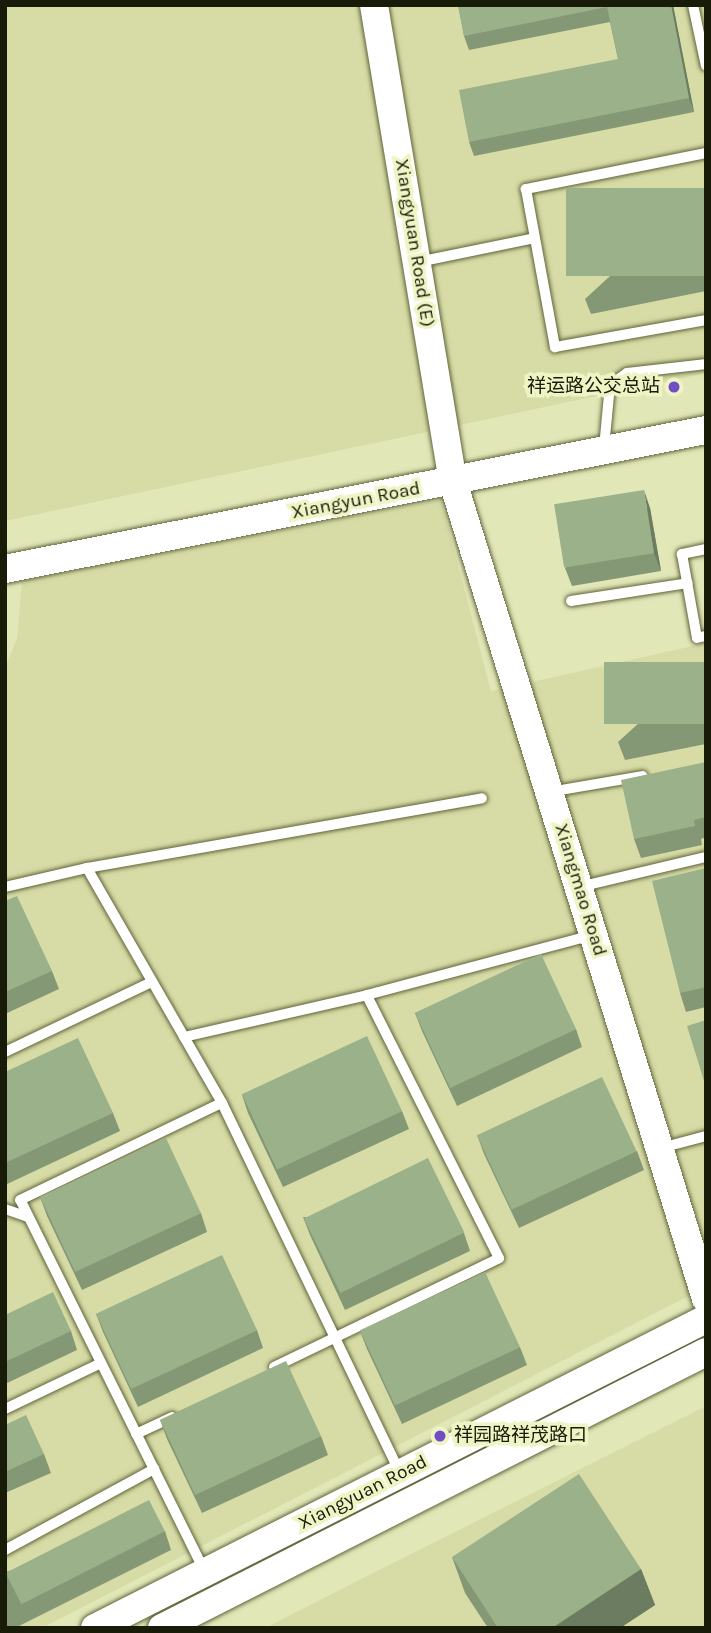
<!DOCTYPE html>
<meta charset="utf-8">
<style>
body{margin:0}
#map{position:relative;width:711px;height:1633px;overflow:hidden;background:#e2e7b8;font-family:Karla,"Noto Sans SC",sans-serif}
div>[style]{position:absolute}
[style*='--x']{left:calc(var(--x)*1px);top:calc(var(--y)*1px);width:calc(var(--w)*1px);rotate:calc(var(--a)*1deg)}
.built>*{inset:0;background:#d7dca6}
.roads{filter:drop-shadow(0 0 2px #61643a) drop-shadow(0 0 2px #61643a)}
.lane>*{height:10px;margin:-5px;padding:0 5px;transform-origin:5px;border-radius:5px;background:#fff}
.secondary>*{height:28px;margin:-14px;padding:0 14px;transform-origin:14px;border-radius:14px;background:#fff}
.wall>*{inset:0;background:#849876}
.shaded-wall>*{inset:0;background:#6c7c60}
.building>*{inset:0;background:#9ab189;transform-origin:0 0}
.dots>*{width:19px;height:19px;translate:-50% -50%;box-sizing:border-box;border:4px solid #eff4c5;border-radius:50%}
span{translate:-50% -50%;white-space:nowrap;text-align:center;line-height:1.15;-webkit-text-stroke:7px #eff4c5;paint-order:stroke}
.street-label{font-size:19px;color:#191b09}
.poi-label{font-size:19px;color:#191b09}
.right{translate:-100% -50%;text-align:right}
.left{translate:0 -50%;text-align:left}
.frame{position:absolute;inset:0;border:7px solid #191b09;pointer-events:none}
</style>
<div id="map">
<div class="built">
<div style="clip-path:polygon(5px 5px,706px 5px,706px 373px,5px 521px)"></div>
<div style="clip-path:polygon(441px 500px,491px 691px,706px 643px,706px 1287px,42px 1628px,5px 1628px,5px 668px,17px 638px,22px 581px)"></div>
<div style="clip-path:polygon(706px 1406px,706px 1628px,265px 1628px,371px 1574px)"></div>
</div>
<div class="roads">
<div class="lane">
<div style="--x:693;--y:5;--w:62;--a:78"></div>
<div style="--x:706;--y:153;--w:184;--a:168.7"></div>
<div style="--x:526;--y:189;--w:161;--a:79.6"></div>
<div style="--x:555;--y:347;--w:153;--a:-10.1"></div>
<div style="--x:418;--y:262;--w:119;--a:-11.6"></div>
<div style="--x:604;--y:448;--w:63;--a:-84.6"></div>
<div style="--x:610;--y:385;--w:21;--a:-35"></div>
<div style="--x:627;--y:373;--w:80;--a:-6.5"></div>
<div style="--x:706;--y:549;--w:25;--a:168"></div>
<div style="--x:682;--y:554;--w:85;--a:79.9"></div>
<div style="--x:697;--y:638;--w:9;--a:-13"></div>
<div style="--x:571;--y:601;--w:118;--a:-8.7"></div>
<div style="--x:549;--y:792;--w:95;--a:-9.7"></div>
<div style="--x:87;--y:868;--w:271;--a:60.1"></div>
<div style="--x:222;--y:1103;--w:408;--a:64.3"></div>
<div style="--x:5;--y:887;--w:84;--a:-13"></div>
<div style="--x:87;--y:868;--w:401;--a:-10"></div>
<div style="--x:579;--y:887;--w:130;--a:-13.3"></div>
<div style="--x:184;--y:1037;--w:188;--a:-12.9"></div>
<div style="--x:367;--y:995;--w:233;--a:-14.9"></div>
<div style="--x:5;--y:1052;--w:163;--a:-25.5"></div>
<div style="--x:661;--y:1148;--w:47;--a:-14.9"></div>
<div style="--x:5;--y:1209;--w:24;--a:19"></div>
<div style="--x:274;--y:1367;--w:250;--a:-25.8"></div>
<div style="--x:499;--y:1258;--w:294;--a:-116.7"></div>
<div style="--x:5;--y:1409;--w:106;--a:-25.6"></div>
<div style="--x:136;--y:1434;--w:40;--a:-25"></div>
<div style="--x:5;--y:1550;--w:170;--a:-28.5"></div>
<div style="--x:204;--y:1570;--w:413;--a:-116.4"></div>
<div style="--x:20;--y:1200;--w:224;--a:-25.7"></div>
</div>
<div class="secondary">
<div style="--x:374;--y:5;--w:483;--a:80.6"></div>
<div style="--x:453;--y:482;--w:855;--a:72.79"></div>
<div style="--x:5;--y:569;--w:715;--a:-11.22"></div>
<div style="--x:95;--y:1628;--w:685;--a:-26.83"></div>
<div style="--x:162;--y:1628;--w:610;--a:-26.9"></div>
</div>
</div>
<div class="wall">
<div style="clip-path:polygon(458px 5px,673px 5px,694px 112px,474px 156px,469px 142px,618px 59px,610px 22px,469px 50px,464px 36px)"></div>
<div style="clip-path:polygon(706px 188px,706px 291px,591px 314px,585px 299px)"></div>
<div style="clip-path:polygon(650px 508px,661px 571px,572px 586px,565px 568px)"></div>
<div style="clip-path:polygon(706px 662px,706px 744px,625px 760px,618px 742px)"></div>
<div style="clip-path:polygon(706px 762px,706px 837px,701px 839px,702px 845px,641px 858px,634px 839px)"></div>
<div style="clip-path:polygon(706px 868px,706px 1007px,686px 1012px,680px 993px)"></div>
<div style="clip-path:polygon(5px 901px,52px 971px,59px 989px,5px 1014px)"></div>
<div style="clip-path:polygon(415px 1013px,576px 1029px,582px 1047px,457px 1106px,422px 1031px)"></div>
<div style="clip-path:polygon(5px 1072px,113px 1113px,120px 1131px,5px 1185px)"></div>
<div style="clip-path:polygon(242px 1095px,402px 1111px,409px 1129px,283px 1187px,248px 1113px)"></div>
<div style="clip-path:polygon(477px 1135px,637px 1151px,644px 1170px,519px 1228px,484px 1154px)"></div>
<div style="clip-path:polygon(40px 1197px,201px 1213px,207px 1232px,82px 1290px,47px 1216px)"></div>
<div style="clip-path:polygon(303px 1217px,464px 1233px,470px 1251px,345px 1310px,310px 1235px)"></div>
<div style="clip-path:polygon(96px 1314px,257px 1330px,263px 1348px,138px 1407px,103px 1332px)"></div>
<div style="clip-path:polygon(5px 1315px,71px 1331px,77px 1350px,5px 1384px)"></div>
<div style="clip-path:polygon(360px 1331px,520px 1347px,527px 1365px,402px 1424px,367px 1349px)"></div>
<div style="clip-path:polygon(160px 1420px,321px 1436px,328px 1455px,202px 1513px,167px 1439px)"></div>
<div style="clip-path:polygon(5px 1425px,44px 1454px,51px 1473px,5px 1493px)"></div>
<div style="clip-path:polygon(165px 1531px,171px 1550px,15px 1628px,5px 1628px,5px 1572px)"></div>
<div style="clip-path:polygon(452px 1557px,641px 1569px,655px 1605px,620px 1628px,488px 1628px,465px 1593px)"></div>
</div>
<div class="shaded-wall">
<div style="clip-path:polygon(671px 5px,673px 5px,694px 112px,689px 98px)"></div>
<div style="clip-path:polygon(644px 490px,650px 508px,661px 571px,654px 553px)"></div>
<div style="clip-path:polygon(641px 1569px,655px 1605px,620px 1628px,552px 1628px)"></div>
</div>
<div class="building">
<div style="clip-path:polygon(458px 5px,671px 5px,689px 98px,469px 142px,459px 90px,618px 59px,607px 7px,464px 36px)"></div>
<div style="left:706px;top:188px;width:88px;height:140px;rotate:90deg"></div>
<div style="left:644px;top:490px;width:64px;height:91px;rotate:81deg"></div>
<div style="left:706px;top:662px;width:62px;height:102px;rotate:90deg"></div>
<div style="clip-path:polygon(706px 762px,706px 817px,694px 820px,695px 826px,634px 839px,621px 780px)"></div>
<div style="clip-path:polygon(706px 868px,706px 987px,680px 993px,652px 881px)"></div>
<div style="clip-path:polygon(17px 896px,52px 971px,5px 992px,5px 901px)"></div>
<div style="left:541px;top:954px;width:83px;height:139px;rotate:65deg"></div>
<div style="clip-path:polygon(706px 1020px,706px 1084px,705px 1084px,687px 1026px)"></div>
<div style="left:367px;top:1036px;width:83px;height:138px;rotate:65deg"></div>
<div style="clip-path:polygon(78px 1038px,113px 1113px,5px 1163px,5px 1072px)"></div>
<div style="left:602px;top:1077px;width:82px;height:138px;rotate:65deg"></div>
<div style="left:166px;top:1138px;width:83px;height:139px;rotate:65deg"></div>
<div style="left:428px;top:1158px;width:83px;height:138px;rotate:64deg"></div>
<div style="left:222px;top:1255px;width:83px;height:139px;rotate:65deg"></div>
<div style="left:485px;top:1272px;width:83px;height:138px;rotate:65deg"></div>
<div style="clip-path:polygon(53px 1292px,71px 1331px,5px 1362px,5px 1315px)"></div>
<div style="left:286px;top:1361px;width:83px;height:139px;rotate:65deg"></div>
<div style="clip-path:polygon(26px 1415px,44px 1454px,5px 1472px,5px 1425px)"></div>
<div style="clip-path:polygon(579px 1474px,641px 1569px,552px 1628px,498px 1628px,452px 1557px)"></div>
<div style="left:149px;top:1500px;width:35px;height:161px;rotate:63deg"></div>
</div>
<div class="dots">
<div style="left:674px;top:387px;background:#704cc5"></div>
<div style="left:440px;top:1436px;background:#704cc5"></div>
</div>
<div class="street-label">
<span style="left:414px;top:243px;rotate:81deg">Xiangyuan Road (E)</span>
<span style="left:356px;top:501px;rotate:-11deg">Xiangyun Road</span>
<span style="left:580px;top:890px;rotate:73deg">Xiangmao Road</span>
<span style="left:363px;top:1493px;rotate:-27deg">Xiangyuan Road</span>
</div>
<div class="poi-label">
<span class="right" style="left:660px;top:387px">祥运路公交总站</span>
<span class="left" style="left:454px;top:1436px">祥园路祥茂路口</span>
</div>
<div class="frame"></div>
</div>
